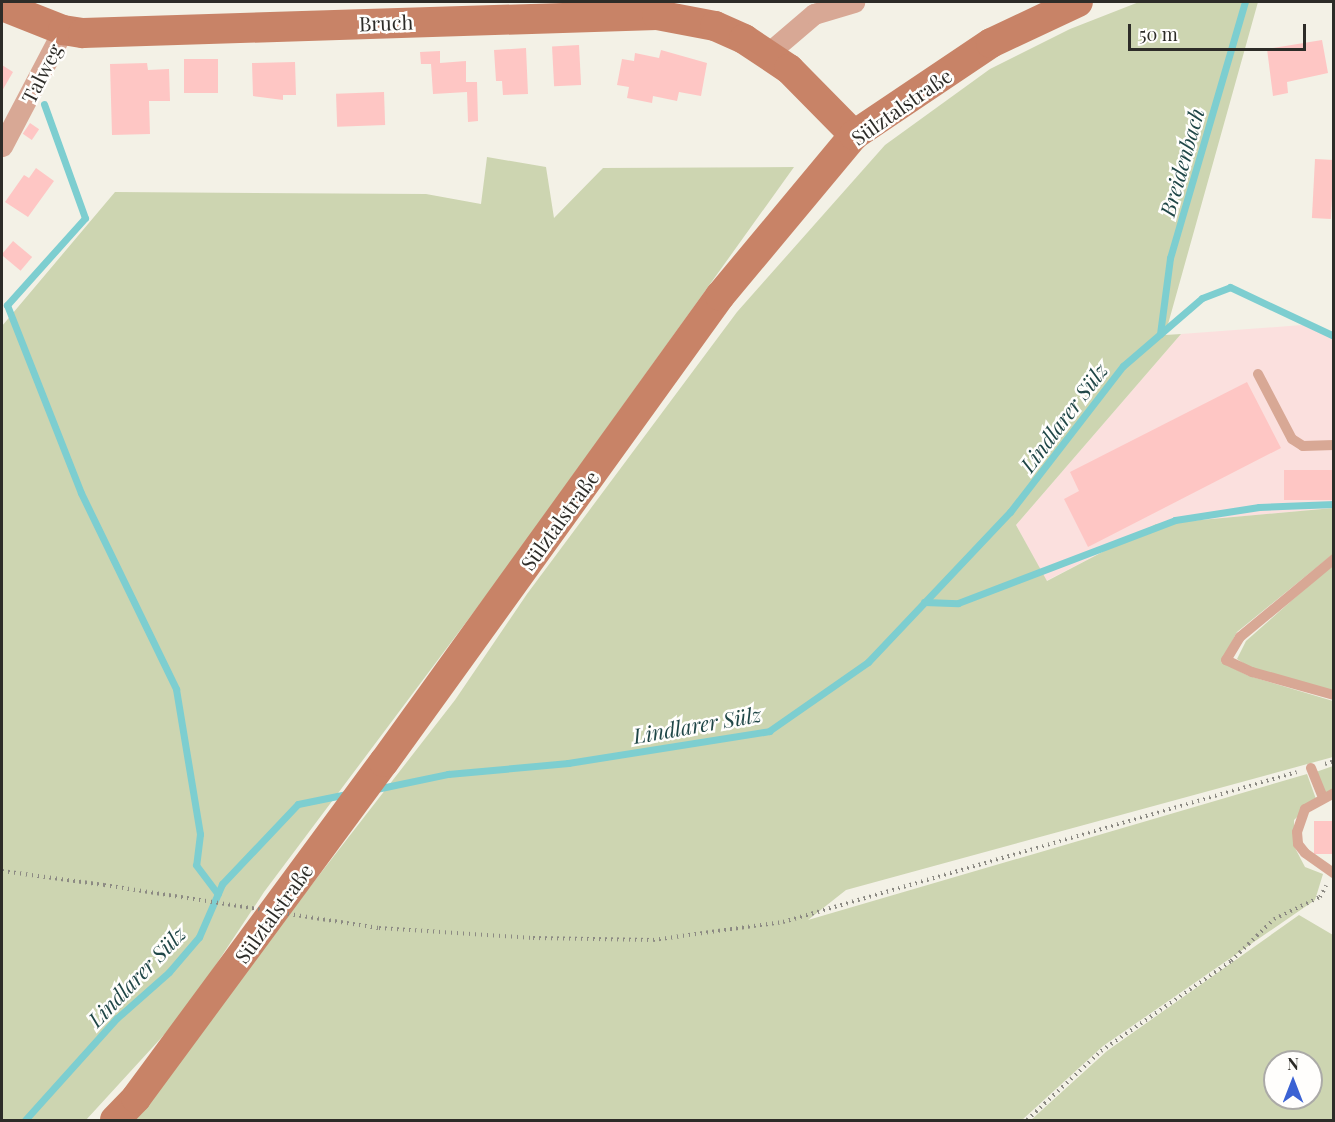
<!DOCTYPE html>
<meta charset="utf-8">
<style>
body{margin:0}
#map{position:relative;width:1335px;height:1122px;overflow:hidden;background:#f3f1e6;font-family:"Playfair Display",serif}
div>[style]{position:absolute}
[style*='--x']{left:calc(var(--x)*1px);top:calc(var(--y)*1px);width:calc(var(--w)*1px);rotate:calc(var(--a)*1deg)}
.industrial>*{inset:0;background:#fbe0de}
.green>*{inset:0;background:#cdd5b1}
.stream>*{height:7px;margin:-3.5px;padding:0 3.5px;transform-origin:3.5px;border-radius:3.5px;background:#7dced0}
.building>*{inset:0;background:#fec6c4;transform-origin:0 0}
.path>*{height:4px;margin-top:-2px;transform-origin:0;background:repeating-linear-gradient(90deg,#8c8a83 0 1.5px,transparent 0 6px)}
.lane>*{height:10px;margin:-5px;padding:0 5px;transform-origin:5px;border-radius:5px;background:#d8a895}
.street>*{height:21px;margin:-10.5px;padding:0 10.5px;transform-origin:10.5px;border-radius:10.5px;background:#d8a895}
.secondary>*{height:30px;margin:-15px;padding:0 15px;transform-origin:15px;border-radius:15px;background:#c88367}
.path-bridge>*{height:4px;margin-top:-2px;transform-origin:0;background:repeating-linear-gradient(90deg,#8c8a83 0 1.5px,transparent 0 6px)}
span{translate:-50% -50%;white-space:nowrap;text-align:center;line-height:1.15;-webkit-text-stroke:5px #fffefc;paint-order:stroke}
.street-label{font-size:20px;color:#2d2c28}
.water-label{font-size:21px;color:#1f4647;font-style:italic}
.frame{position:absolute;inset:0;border:3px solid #2d2c28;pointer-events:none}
.north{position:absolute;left:1263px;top:1050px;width:60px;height:60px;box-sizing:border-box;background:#fffefc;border:2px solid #abaaa7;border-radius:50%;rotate:0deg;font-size:16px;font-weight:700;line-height:24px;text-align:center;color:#2d2c28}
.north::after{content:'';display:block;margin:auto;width:21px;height:27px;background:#3b62d3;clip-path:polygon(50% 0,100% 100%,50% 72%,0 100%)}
.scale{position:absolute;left:1128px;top:24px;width:178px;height:27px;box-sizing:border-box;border:3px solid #2d2c28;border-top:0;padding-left:8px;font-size:18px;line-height:21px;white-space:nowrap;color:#2d2c28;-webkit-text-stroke:4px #fffefc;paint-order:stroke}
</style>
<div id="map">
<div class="industrial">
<div style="clip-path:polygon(1302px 325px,1333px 338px,1333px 508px,1156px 524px,1046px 581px,1016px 525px,1181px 334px)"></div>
</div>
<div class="green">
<div style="clip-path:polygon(1139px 2px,1258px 2px,1165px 335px,1181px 334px,1016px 525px,1047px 581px,1156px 524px,1333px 508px,1333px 554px,1237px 632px,1221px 662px,1249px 676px,1333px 701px,1333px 757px,846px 890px,808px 920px,1307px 774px,1316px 799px,1294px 820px,1294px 846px,1305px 867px,1323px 874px,1315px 900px,1103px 1046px,1022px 1120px,129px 1120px,455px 700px,527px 594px,737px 312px,885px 145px,990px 69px,1070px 29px)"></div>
<div style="clip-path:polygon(487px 157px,546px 167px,554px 218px,603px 168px,794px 167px,500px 577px,264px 892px,184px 1013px,86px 1120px,2px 1120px,2px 326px,115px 192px,426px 194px,481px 204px)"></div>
<div style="clip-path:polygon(1333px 564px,1333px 692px,1254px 670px,1237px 659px,1246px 641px)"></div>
<div style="clip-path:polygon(1333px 766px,1333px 794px,1321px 798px,1313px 773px)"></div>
<div style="clip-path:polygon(evenodd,1299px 915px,1333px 935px,1333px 1120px,1031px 1120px,1107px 1051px,1299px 915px,1275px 1062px,1311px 1062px,1311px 1098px,1275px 1098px,1275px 1062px)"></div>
</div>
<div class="stream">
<div style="--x:44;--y:104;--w:121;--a:70.2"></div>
<div style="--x:85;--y:218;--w:117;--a:131.9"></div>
<div style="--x:7;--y:305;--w:202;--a:68.5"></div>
<div style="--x:81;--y:493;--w:218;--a:64.1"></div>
<div style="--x:176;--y:689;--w:147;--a:80.6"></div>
<div style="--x:200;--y:834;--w:31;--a:97"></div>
<div style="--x:196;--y:865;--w:36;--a:53"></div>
<div style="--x:1160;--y:334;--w:77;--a:-82.5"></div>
<div style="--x:1170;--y:258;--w:267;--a:-73.7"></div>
<div style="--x:924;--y:602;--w:34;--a:2"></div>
<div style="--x:958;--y:603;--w:232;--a:-20.9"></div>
<div style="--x:1175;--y:520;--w:85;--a:-8.8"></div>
<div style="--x:1259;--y:507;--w:75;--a:-2.3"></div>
<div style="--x:376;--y:789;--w:74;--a:-11.8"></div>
<div style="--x:448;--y:774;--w:121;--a:-5.2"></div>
<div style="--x:568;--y:763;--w:204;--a:-9"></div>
<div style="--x:769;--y:731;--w:121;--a:-34.9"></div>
<div style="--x:868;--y:662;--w:207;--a:-46.6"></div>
<div style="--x:1010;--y:512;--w:185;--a:-52.3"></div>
<div style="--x:1123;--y:366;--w:104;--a:-40.7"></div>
<div style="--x:1202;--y:298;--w:30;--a:-21"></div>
<div style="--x:1230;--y:287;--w:115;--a:25.2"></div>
<div style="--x:25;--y:1120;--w:137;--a:-48"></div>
<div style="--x:117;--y:1018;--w:69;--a:-41.5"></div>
<div style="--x:169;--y:972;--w:46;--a:-49.4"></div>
<div style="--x:199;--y:937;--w:58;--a:-66.5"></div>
<div style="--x:222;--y:884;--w:110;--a:-46.5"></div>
<div style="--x:298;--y:804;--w:50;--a:-11.5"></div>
</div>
<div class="building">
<div style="clip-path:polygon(1322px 40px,1328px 73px,1287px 82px,1288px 93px,1273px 96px,1267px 49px)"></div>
<div style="left:579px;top:45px;width:40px;height:27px;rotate:87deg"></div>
<div style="clip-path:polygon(526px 48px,528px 94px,503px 95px,502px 81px,496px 81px,494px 50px)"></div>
<div style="clip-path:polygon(661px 50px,707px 63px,701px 96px,679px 92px,677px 101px,653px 96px,652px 103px,627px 98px,629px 87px,617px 85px,622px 59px,634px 61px,635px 53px,659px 58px)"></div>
<div style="clip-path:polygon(440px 51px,440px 63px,466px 61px,466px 82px,477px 82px,478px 121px,468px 122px,467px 92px,433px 94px,431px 64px,421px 64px,420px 52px)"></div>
<div style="left:184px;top:59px;width:34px;height:34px"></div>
<div style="clip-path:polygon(295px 62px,296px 95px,283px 95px,283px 100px,253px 96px,252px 63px)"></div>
<div style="clip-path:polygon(147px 63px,148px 70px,169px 69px,170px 101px,149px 101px,150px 134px,112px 135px,110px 64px)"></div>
<div style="clip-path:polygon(2px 65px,13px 72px,2px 91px)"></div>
<div style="left:384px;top:92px;width:33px;height:48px;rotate:88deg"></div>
<div style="left:30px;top:123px;width:11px;height:13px;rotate:34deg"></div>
<div style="left:1315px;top:159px;width:19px;height:59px;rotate:3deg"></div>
<div style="clip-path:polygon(36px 168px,54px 181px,28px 217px,5px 202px,24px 175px,29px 178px)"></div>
<div style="left:13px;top:241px;width:25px;height:18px;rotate:40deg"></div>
<div style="clip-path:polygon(1247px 382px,1281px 448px,1088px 547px,1064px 499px,1079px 491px,1070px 472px)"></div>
<div style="left:1334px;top:470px;width:30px;height:50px;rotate:90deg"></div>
<div style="left:1314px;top:821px;width:20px;height:33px"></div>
</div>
<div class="path">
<div style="--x:1325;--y:764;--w:9;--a:-18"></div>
<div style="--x:2;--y:871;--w:103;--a:7.8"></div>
<div style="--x:379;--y:928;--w:154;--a:3.7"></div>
<div style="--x:533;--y:938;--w:120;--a:1"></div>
<div style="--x:653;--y:940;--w:131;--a:-7.9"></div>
<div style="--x:783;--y:922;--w:535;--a:-16.27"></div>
<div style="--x:1027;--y:1120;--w:101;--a:-43"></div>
<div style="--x:1101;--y:1051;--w:158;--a:-34.7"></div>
<div style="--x:1231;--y:961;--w:60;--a:-44.3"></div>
<div style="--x:1274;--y:919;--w:51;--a:-25.6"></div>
<div style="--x:1320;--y:897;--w:13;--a:-61"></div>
</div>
<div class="lane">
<div style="--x:1258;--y:374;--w:73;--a:62.4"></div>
<div style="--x:1292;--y:439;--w:13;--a:32"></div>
<div style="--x:1303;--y:446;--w:31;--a:-2"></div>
<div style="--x:1334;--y:559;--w:122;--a:140.3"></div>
<div style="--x:1240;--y:637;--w:27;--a:121"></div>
<div style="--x:1226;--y:660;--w:29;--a:25"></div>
<div style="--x:1252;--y:672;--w:85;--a:15.7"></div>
<div style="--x:1311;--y:768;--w:32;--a:68"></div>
<div style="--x:1334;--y:793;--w:33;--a:151"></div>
<div style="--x:1305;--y:809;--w:24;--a:109"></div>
<div style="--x:1297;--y:832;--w:12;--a:85"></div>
<div style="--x:1298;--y:844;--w:11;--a:52"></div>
<div style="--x:1305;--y:853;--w:35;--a:35"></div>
</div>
<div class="street">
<div style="--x:767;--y:54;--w:62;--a:-40.4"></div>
<div style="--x:814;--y:14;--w:42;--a:-16.7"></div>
<div style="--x:2;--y:146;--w:131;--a:-62.3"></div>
</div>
<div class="secondary">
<div style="--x:2;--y:6;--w:66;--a:21.5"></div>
<div style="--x:63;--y:30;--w:20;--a:9"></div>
<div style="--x:83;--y:33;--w:574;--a:-1.8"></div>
<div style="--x:657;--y:15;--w:59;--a:10.7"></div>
<div style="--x:715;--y:26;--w:32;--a:24"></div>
<div style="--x:744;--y:39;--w:54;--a:33.7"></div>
<div style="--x:789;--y:69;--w:93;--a:45.4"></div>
<div style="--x:115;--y:1120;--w:30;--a:-46"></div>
<div style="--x:136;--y:1098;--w:418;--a:-53.6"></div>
<div style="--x:384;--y:762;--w:575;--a:-54.21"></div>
<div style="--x:720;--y:296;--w:209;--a:-50.2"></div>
<div style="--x:854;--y:135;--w:165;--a:-33.9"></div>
<div style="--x:991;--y:43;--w:96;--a:-25.2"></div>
</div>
<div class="path-bridge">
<div style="--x:104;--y:885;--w:278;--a:8.9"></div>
</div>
<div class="street-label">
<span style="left:386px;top:22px;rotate:-2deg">Bruch</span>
<span style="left:41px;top:73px;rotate:-63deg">Talweg</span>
<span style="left:901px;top:106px;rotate:-35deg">Sülztalstraße</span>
<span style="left:559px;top:520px;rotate:-54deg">Sülztalstraße</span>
<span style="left:273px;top:913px;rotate:-54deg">Sülztalstraße</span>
</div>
<div class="water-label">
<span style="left:1181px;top:162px;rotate:-74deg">Breidenbach</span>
<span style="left:1063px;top:417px;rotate:-53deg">Lindlarer Sülz</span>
<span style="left:697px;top:724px;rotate:-10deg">Lindlarer Sülz</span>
<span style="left:136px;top:976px;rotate:-46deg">Lindlarer Sülz</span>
</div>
<div class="frame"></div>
<div class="north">N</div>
<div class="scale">50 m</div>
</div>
